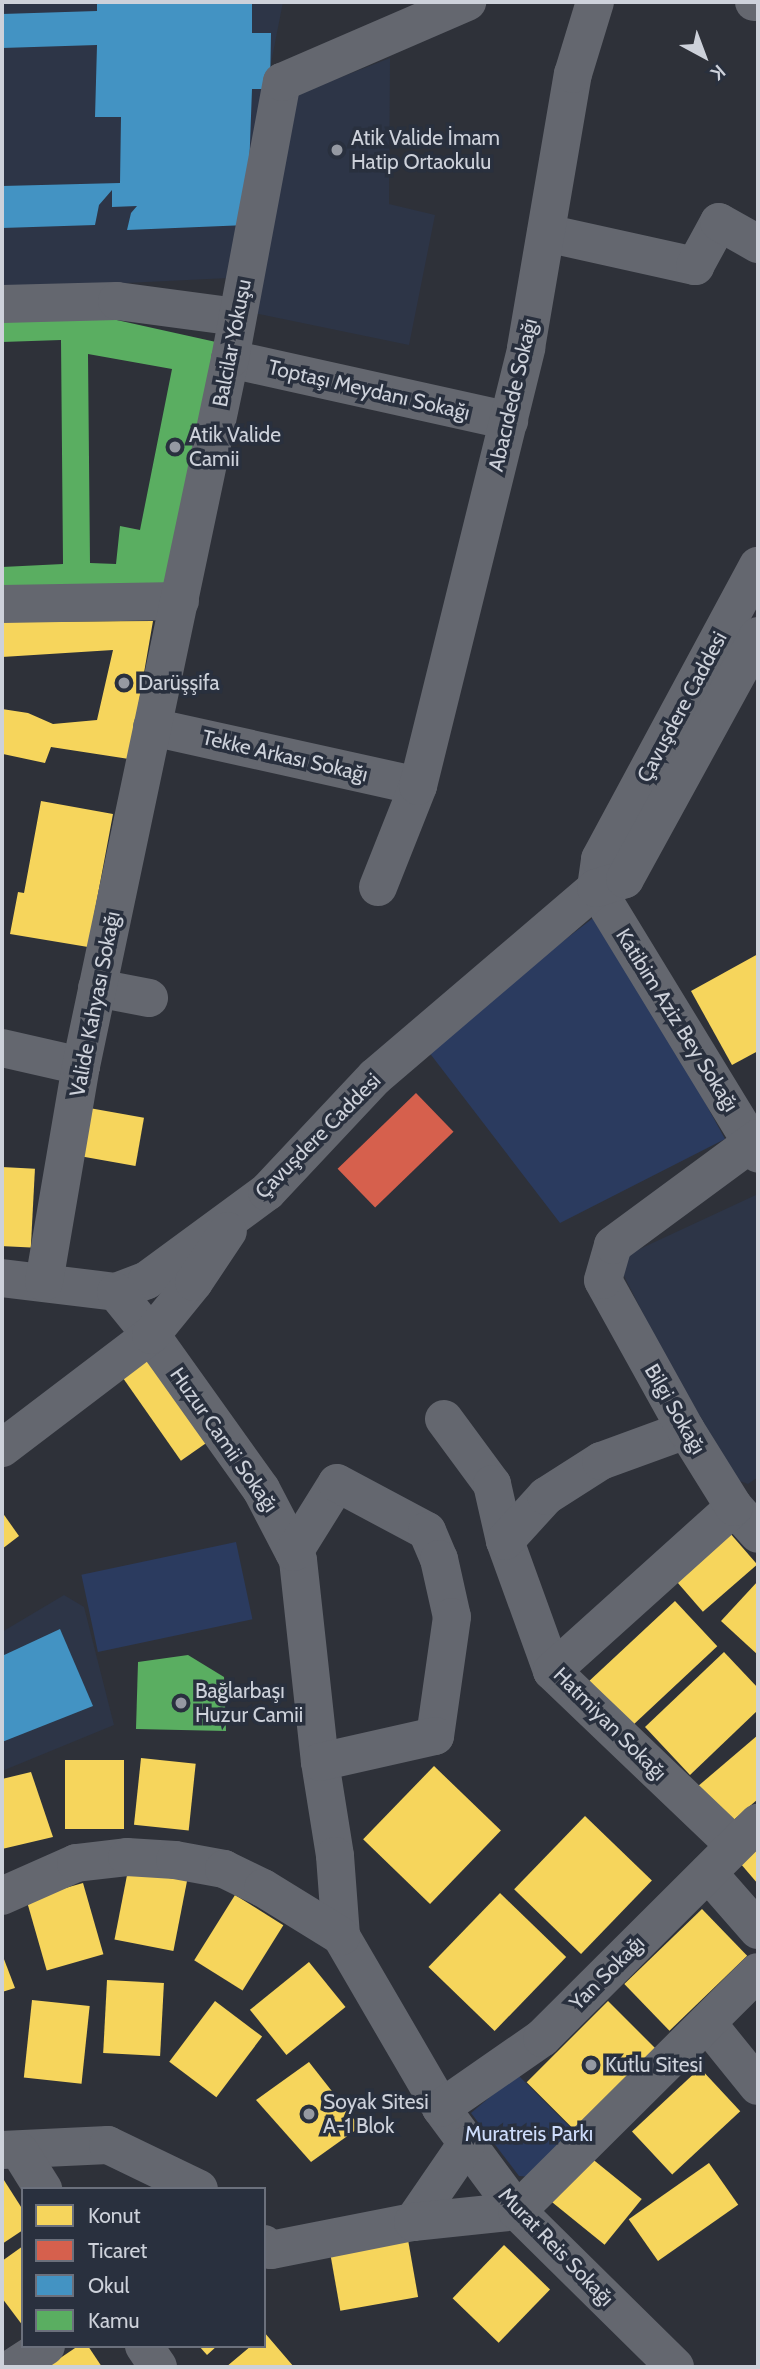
<!DOCTYPE html>
<meta charset="utf-8">
<style>
body{margin:0}
#map{position:relative;width:760px;height:2369px;overflow:hidden;background:#2e3139;font-family:Cabin,sans-serif}
div>[style]{position:absolute}
[style*='--x']{left:calc(var(--x)*1px);top:calc(var(--y)*1px);width:calc(var(--w)*1px);rotate:calc(var(--a)*1deg)}
.built>*{inset:0;background:#2d3547}
.green>*{inset:0;background:#2b3b5f;transform-origin:0 0}
.homes>*{inset:0;background:#f6d55c;transform-origin:0 0}
.shops>*{inset:0;background:#d6604d;transform-origin:0 0}
.schools>*{inset:0;background:#4393c3}
.public>*{inset:0;background:#5aae61}
.minor>*{height:38px;margin:-19px;padding:0 19px;transform-origin:19px;border-radius:19px;background:#64676f}
.dots>*{width:19px;height:19px;translate:-50% -50%;box-sizing:border-box;border:4px solid #29303e;border-radius:50%}
span{translate:-50% -50%;white-space:nowrap;text-align:center;line-height:1.15;-webkit-text-stroke:7px #29303e;paint-order:stroke}
.poi-label{font-size:21px;color:#cdd1da}
.left{translate:0 -50%;text-align:left}
.street-label{font-size:21px;color:#cdd1da}
.park-label{font-size:21px;color:#cddcfb}
.frame{position:absolute;inset:0;border:4px solid #cdd1da;pointer-events:none}
.legend{position:absolute;left:21px;top:2187px;width:245px;height:161px;box-sizing:border-box;background:#29303e;border:2px solid #6b707c;margin:0;padding:9px 12px;list-style:none;font-size:21px;color:#cdd1da}
.legend li{display:flex;align-items:center;gap:14px;height:35px}
.legend b{width:35px;border:2px solid #6b707c}
.north{position:absolute;left:669px;top:21px;width:70px;height:70px;-webkit-text-stroke:5px #29303e;paint-order:stroke;rotate:139deg;font-size:19px;font-weight:700;line-height:28px;text-align:center;color:#cdd1da}
.north::after{content:'';display:block;margin:auto;width:24px;height:32px;background:#cdd1da;clip-path:polygon(50% 0,100% 100%,50% 72%,0 100%)}
</style>
<div id="map">
<div class="built">
<div style="clip-path:polygon(2px 2px,283px 2px,229px 278px,2px 289px)"></div>
<div style="clip-path:polygon(390px 58px,389px 204px,435px 215px,409px 345px,254px 313px,295px 95px)"></div>
<div style="clip-path:polygon(758px 1194px,758px 1477px,748px 1484px,737px 1480px,684px 1395px,616px 1260px)"></div>
<div style="clip-path:polygon(64px 1595px,84px 1607px,114px 1725px,2px 1771px,2px 1632px)"></div>
</div>
<div class="green">
<div style="clip-path:polygon(601px 912px,725px 1139px,560px 1223px,425px 1047px)"></div>
<div style="left:236px;top:1542px;width:79px;height:158px;rotate:78deg"></div>
<div style="clip-path:polygon(517px 2074px,577px 2134px,532px 2177px,519px 2176px,471px 2113px)"></div>
</div>
<div class="homes">
<div style="clip-path:polygon(153px 621px,129px 759px,51px 747px,45px 763px,3px 754px,2px 709px,28px 713px,53px 724px,97px 720px,113px 650px,2px 657px,2px 622px)"></div>
<div style="clip-path:polygon(41px 801px,113px 814px,88px 947px,10px 934px,18px 892px,24px 893px)"></div>
<div style="clip-path:polygon(758px 954px,758px 1051px,732px 1065px,691px 991px)"></div>
<div style="left:78px;top:1106px;width:67px;height:49px;rotate:10deg"></div>
<div style="left:2px;top:1167px;width:33px;height:79px;rotate:3deg"></div>
<div style="left:155px;top:1347px;width:108px;height:44px;rotate:55deg"></div>
<div style="clip-path:polygon(2px 1512px,19px 1536px,2px 1549px)"></div>
<div style="left:729px;top:1532px;width:43px;height:72px;rotate:49deg"></div>
<div style="clip-path:polygon(758px 1581px,758px 1655px,721px 1621px)"></div>
<div style="left:675px;top:1601px;width:62px;height:117px;rotate:47deg"></div>
<div style="clip-path:polygon(724px 1652px,758px 1688px,758px 1710px,690px 1775px,645px 1727px)"></div>
<div style="clip-path:polygon(758px 1735px,758px 1799px,729px 1824px,697px 1787px)"></div>
<div style="left:141px;top:1758px;width:55px;height:67px;rotate:6deg"></div>
<div style="left:65px;top:1760px;width:59px;height:69px"></div>
<div style="left:434px;top:1766px;width:93px;height:102px;rotate:44deg"></div>
<div style="clip-path:polygon(31px 1772px,53px 1837px,2px 1849px,2px 1779px)"></div>
<div style="left:585px;top:1816px;width:93px;height:102px;rotate:44deg"></div>
<div style="clip-path:polygon(758px 1847px,758px 1884px,740px 1863px)"></div>
<div style="left:129px;top:1865px;width:60px;height:76px;rotate:11deg"></div>
<div style="left:83px;top:1883px;width:74px;height:59px;rotate:74deg"></div>
<div style="left:500px;top:1893px;width:92px;height:103px;rotate:44deg"></div>
<div style="left:235px;top:1895px;width:57px;height:77px;rotate:32deg"></div>
<div style="left:702px;top:1909px;width:65px;height:108px;rotate:46deg"></div>
<div style="clip-path:polygon(2px 1954px,15px 1988px,2px 1992px)"></div>
<div style="left:309px;top:1962px;width:58px;height:76px;rotate:51deg"></div>
<div style="left:107px;top:1980px;width:57px;height:73px;rotate:3deg"></div>
<div style="left:32px;top:2000px;width:58px;height:78px;rotate:6deg"></div>
<div style="left:215px;top:2001px;width:59px;height:76px;rotate:37deg"></div>
<div style="left:608px;top:2001px;width:69px;height:115px;rotate:45deg"></div>
<div style="clip-path:polygon(309px 2062px,360px 2127px,311px 2162px,256px 2100px)"></div>
<div style="left:700px;top:2068px;width:59px;height:93px;rotate:47deg"></div>
<div style="left:585px;top:2153px;width:73px;height:59px;rotate:39deg"></div>
<div style="left:709px;top:2163px;width:51px;height:98px;rotate:55deg"></div>
<div style="clip-path:polygon(2px 2177px,23px 2210px,23px 2230px,2px 2244px)"></div>
<div style="left:407px;top:2234px;width:64px;height:79px;rotate:80deg"></div>
<div style="left:504px;top:2245px;width:64px;height:74px;rotate:44deg"></div>
<div style="clip-path:polygon(23px 2246px,23px 2326px,2px 2298px,2px 2261px)"></div>
<div style="clip-path:polygon(264px 2332px,294px 2367px,226px 2367px,251px 2346px,264px 2346px)"></div>
<div style="clip-path:polygon(78px 2346px,88px 2346px,102px 2367px,47px 2367px)"></div>
<div style="clip-path:polygon(199px 2346px,217px 2346px,207px 2355px)"></div>
</div>
<div class="shops">
<div style="left:416px;top:1093px;width:54px;height:109px;rotate:46deg"></div>
</div>
<div class="schools">
<div style="clip-path:polygon(97px 2px,252px 4px,252px 33px,271px 33px,270px 89px,252px 89px,247px 225px,127px 230px,131px 213px,137px 206px,112px 207px,112px 190px,99px 205px,95px 225px,2px 228px,2px 186px,120px 183px,121px 117px,95px 117px,97px 45px,2px 48px,2px 14px,97px 11px)"></div>
<div style="clip-path:polygon(60px 1629px,93px 1706px,2px 1742px,2px 1656px)"></div>
</div>
<div class="public">
<div style="clip-path:polygon(evenodd,85px 313px,216px 342px,164px 591px,2px 595px,2px 567px,63px 564px,61px 340px,2px 342px,2px 318px,85px 313px,88px 354px,172px 369px,140px 530px,120px 526px,116px 564px,90px 563px,88px 354px)"></div>
<div style="clip-path:polygon(188px 1655px,224px 1677px,226px 1731px,136px 1729px,138px 1662px)"></div>
</div>
<div class="minor">
<div style="--x:754;--y:2;--w:4;--a:0"></div>
<div style="--x:546;--y:233;--w:153;--a:12.5"></div>
<div style="--x:695;--y:266;--w:50;--a:-61.4"></div>
<div style="--x:719;--y:222;--w:45;--a:29.4"></div>
<div style="--x:2;--y:304;--w:115;--a:-1.5"></div>
<div style="--x:117;--y:301;--w:121;--a:7.6"></div>
<div style="--x:230;--y:359;--w:286;--a:12.5"></div>
<div style="--x:2;--y:604;--w:178;--a:-1"></div>
<div style="--x:152;--y:727;--w:272;--a:12.5"></div>
<div style="--x:378;--y:887;--w:109;--a:-68.4"></div>
<div style="--x:418;--y:786;--w:451;--a:-76.1"></div>
<div style="--x:526;--y:348;--w:278;--a:-80.3"></div>
<div style="--x:573;--y:74;--w:75;--a:-73"></div>
<div style="--x:596;--y:888;--w:29;--a:-82"></div>
<div style="--x:600;--y:859;--w:333;--a:-61.7"></div>
<div style="--x:596;--y:888;--w:311;--a:58.6"></div>
<div style="--x:97;--y:988;--w:53;--a:10.9"></div>
<div style="--x:2;--y:1048;--w:81;--a:12.8"></div>
<div style="--x:2;--y:1278;--w:115;--a:7"></div>
<div style="--x:116;--y:1292;--w:33;--a:-21"></div>
<div style="--x:147;--y:1280;--w:149;--a:-36.3"></div>
<div style="--x:267;--y:1192;--w:158;--a:-46.8"></div>
<div style="--x:375;--y:1077;--w:291;--a:-40.5"></div>
<div style="--x:596;--y:888;--w:30;--a:-17"></div>
<div style="--x:625;--y:879;--w:277;--a:-61.3"></div>
<div style="--x:44;--y:1282;--w:219;--a:-80.3"></div>
<div style="--x:81;--y:1066;--w:723;--a:-78.1"></div>
<div style="--x:230;--y:359;--w:282;--a:-79.4"></div>
<div style="--x:282;--y:82;--w:202;--a:-23.4"></div>
<div style="--x:116;--y:1292;--w:55;--a:50.9"></div>
<div style="--x:151;--y:1335;--w:189;--a:54.5"></div>
<div style="--x:261;--y:1489;--w:80;--a:62.5"></div>
<div style="--x:298;--y:1560;--w:203;--a:83.8"></div>
<div style="--x:320;--y:1762;--w:95;--a:80.9"></div>
<div style="--x:335;--y:1856;--w:80;--a:85.7"></div>
<div style="--x:341;--y:1936;--w:199;--a:59.8"></div>
<div style="--x:441;--y:2108;--w:128;--a:53.6"></div>
<div style="--x:517;--y:2211;--w:222;--a:44.6"></div>
<div style="--x:444;--y:1419;--w:81;--a:53.6"></div>
<div style="--x:492;--y:1484;--w:58;--a:77.2"></div>
<div style="--x:505;--y:1541;--w:138;--a:70.1"></div>
<div style="--x:552;--y:1671;--w:252;--a:43.7"></div>
<div style="--x:2;--y:1448;--w:187;--a:-37.2"></div>
<div style="--x:151;--y:1335;--w:68;--a:-50.9"></div>
<div style="--x:194;--y:1282;--w:61;--a:-56.3"></div>
<div style="--x:734;--y:1507;--w:36;--a:48"></div>
<div style="--x:505;--y:1541;--w:61;--a:-47.7"></div>
<div style="--x:546;--y:1496;--w:65;--a:-32.5"></div>
<div style="--x:601;--y:1461;--w:90;--a:-20"></div>
<div style="--x:294;--y:1552;--w:81;--a:-58.1"></div>
<div style="--x:337;--y:1483;--w:102;--a:28.1"></div>
<div style="--x:427;--y:1531;--w:30;--a:67"></div>
<div style="--x:439;--y:1559;--w:59;--a:77.4"></div>
<div style="--x:452;--y:1617;--w:120;--a:98.1"></div>
<div style="--x:435;--y:1736;--w:118;--a:167.3"></div>
<div style="--x:552;--y:1671;--w:245;--a:-42"></div>
<div style="--x:734;--y:1507;--w:91;--a:-121.9"></div>
<div style="--x:686;--y:1430;--w:171;--a:-119"></div>
<div style="--x:603;--y:1280;--w:36;--a:-74"></div>
<div style="--x:613;--y:1245;--w:180;--a:-36.4"></div>
<div style="--x:708;--y:1873;--w:76;--a:48.7"></div>
<div style="--x:2;--y:1896;--w:81;--a:-24"></div>
<div style="--x:76;--y:1863;--w:51;--a:-6.7"></div>
<div style="--x:127;--y:1857;--w:48;--a:3.6"></div>
<div style="--x:175;--y:1860;--w:50;--a:10.4"></div>
<div style="--x:224;--y:1869;--w:43;--a:26"></div>
<div style="--x:263;--y:1888;--w:92;--a:31.6"></div>
<div style="--x:707;--y:2023;--w:81;--a:51"></div>
<div style="--x:441;--y:2108;--w:123;--a:-34.7"></div>
<div style="--x:542;--y:2038;--w:305;--a:-44.9"></div>
<div style="--x:2;--y:2150;--w:106;--a:-2.7"></div>
<div style="--x:108;--y:2145;--w:101;--a:25.8"></div>
<div style="--x:20;--y:2152;--w:44;--a:58.1"></div>
<div style="--x:413;--y:2222;--w:93;--a:-55.5"></div>
<div style="--x:264;--y:2244;--w:9;--a:41"></div>
<div style="--x:271;--y:2250;--w:145;--a:-11.2"></div>
<div style="--x:413;--y:2222;--w:105;--a:-6"></div>
<div style="--x:517;--y:2211;--w:339;--a:-44.8"></div>
<div style="--x:144;--y:2346;--w:25;--a:56"></div>
<div style="--x:14;--y:2367;--w:38;--a:-33"></div>
</div>
<div class="dots">
<div style="left:337px;top:150px;background:#9599a2"></div>
<div style="left:175px;top:447px;background:#9599a2"></div>
<div style="left:124px;top:683px;background:#9599a2"></div>
<div style="left:181px;top:1703px;background:#9599a2"></div>
<div style="left:591px;top:2065px;background:#9599a2"></div>
<div style="left:309px;top:2114px;background:#9599a2"></div>
</div>
<div class="poi-label">
<span class="left" style="left:351px;top:150px">Atik Valide İmam<br>Hatip Ortaokulu</span>
<span class="left" style="left:189px;top:447px">Atik Valide<br>Camii</span>
<span class="left" style="left:138px;top:683px">Darüşşifa</span>
<span class="left" style="left:195px;top:1703px">Bağlarbaşı<br>Huzur Camii</span>
<span class="left" style="left:605px;top:2065px">Kutlu Sitesi</span>
<span class="left" style="left:323px;top:2114px">Soyak Sitesi<br>A-1 Blok</span>
</div>
<div class="street-label">
<span style="left:232px;top:343px;rotate:-79deg">Balcilar Yokuşu</span>
<span style="left:369px;top:390px;rotate:13deg">Toptaşı Meydanı Sokağı</span>
<span style="left:513px;top:395px;rotate:-77deg">Abacıdede Sokağı</span>
<span style="left:682px;top:707px;rotate:-62deg">Çavuşdere Caddesi</span>
<span style="left:285px;top:756px;rotate:13deg">Tekke Arkası Sokağı</span>
<span style="left:95px;top:1004px;rotate:-79deg">Valide Kahyası Sokağı</span>
<span style="left:677px;top:1020px;rotate:58deg">Katibim Aziz Bey Sokağı</span>
<span style="left:318px;top:1136px;rotate:-45deg">Çavuşdere Caddesi</span>
<span style="left:675px;top:1409px;rotate:60deg">Bilgi Sokağı</span>
<span style="left:224px;top:1440px;rotate:55deg">Huzur Camii Sokağı</span>
<span style="left:610px;top:1724px;rotate:45deg">Hatmiyan Sokağı</span>
<span style="left:607px;top:1973px;rotate:-45deg">Yan Sokağı</span>
<span style="left:556px;top:2247px;rotate:46deg">Murat Reis Sokağı</span>
</div>
<div class="park-label">
<span style="left:529px;top:2134px">Muratreis Parkı</span>
</div>
<div class="frame"></div>
<ul class="legend">
<li><b style="height:19px;background:#f6d55c"></b>Konut</li>
<li><b style="height:19px;background:#d6604d"></b>Ticaret</li>
<li><b style="height:19px;background:#4393c3"></b>Okul</li>
<li><b style="height:19px;background:#5aae61"></b>Kamu</li>
</ul>
<div class="north">K</div>
</div>
